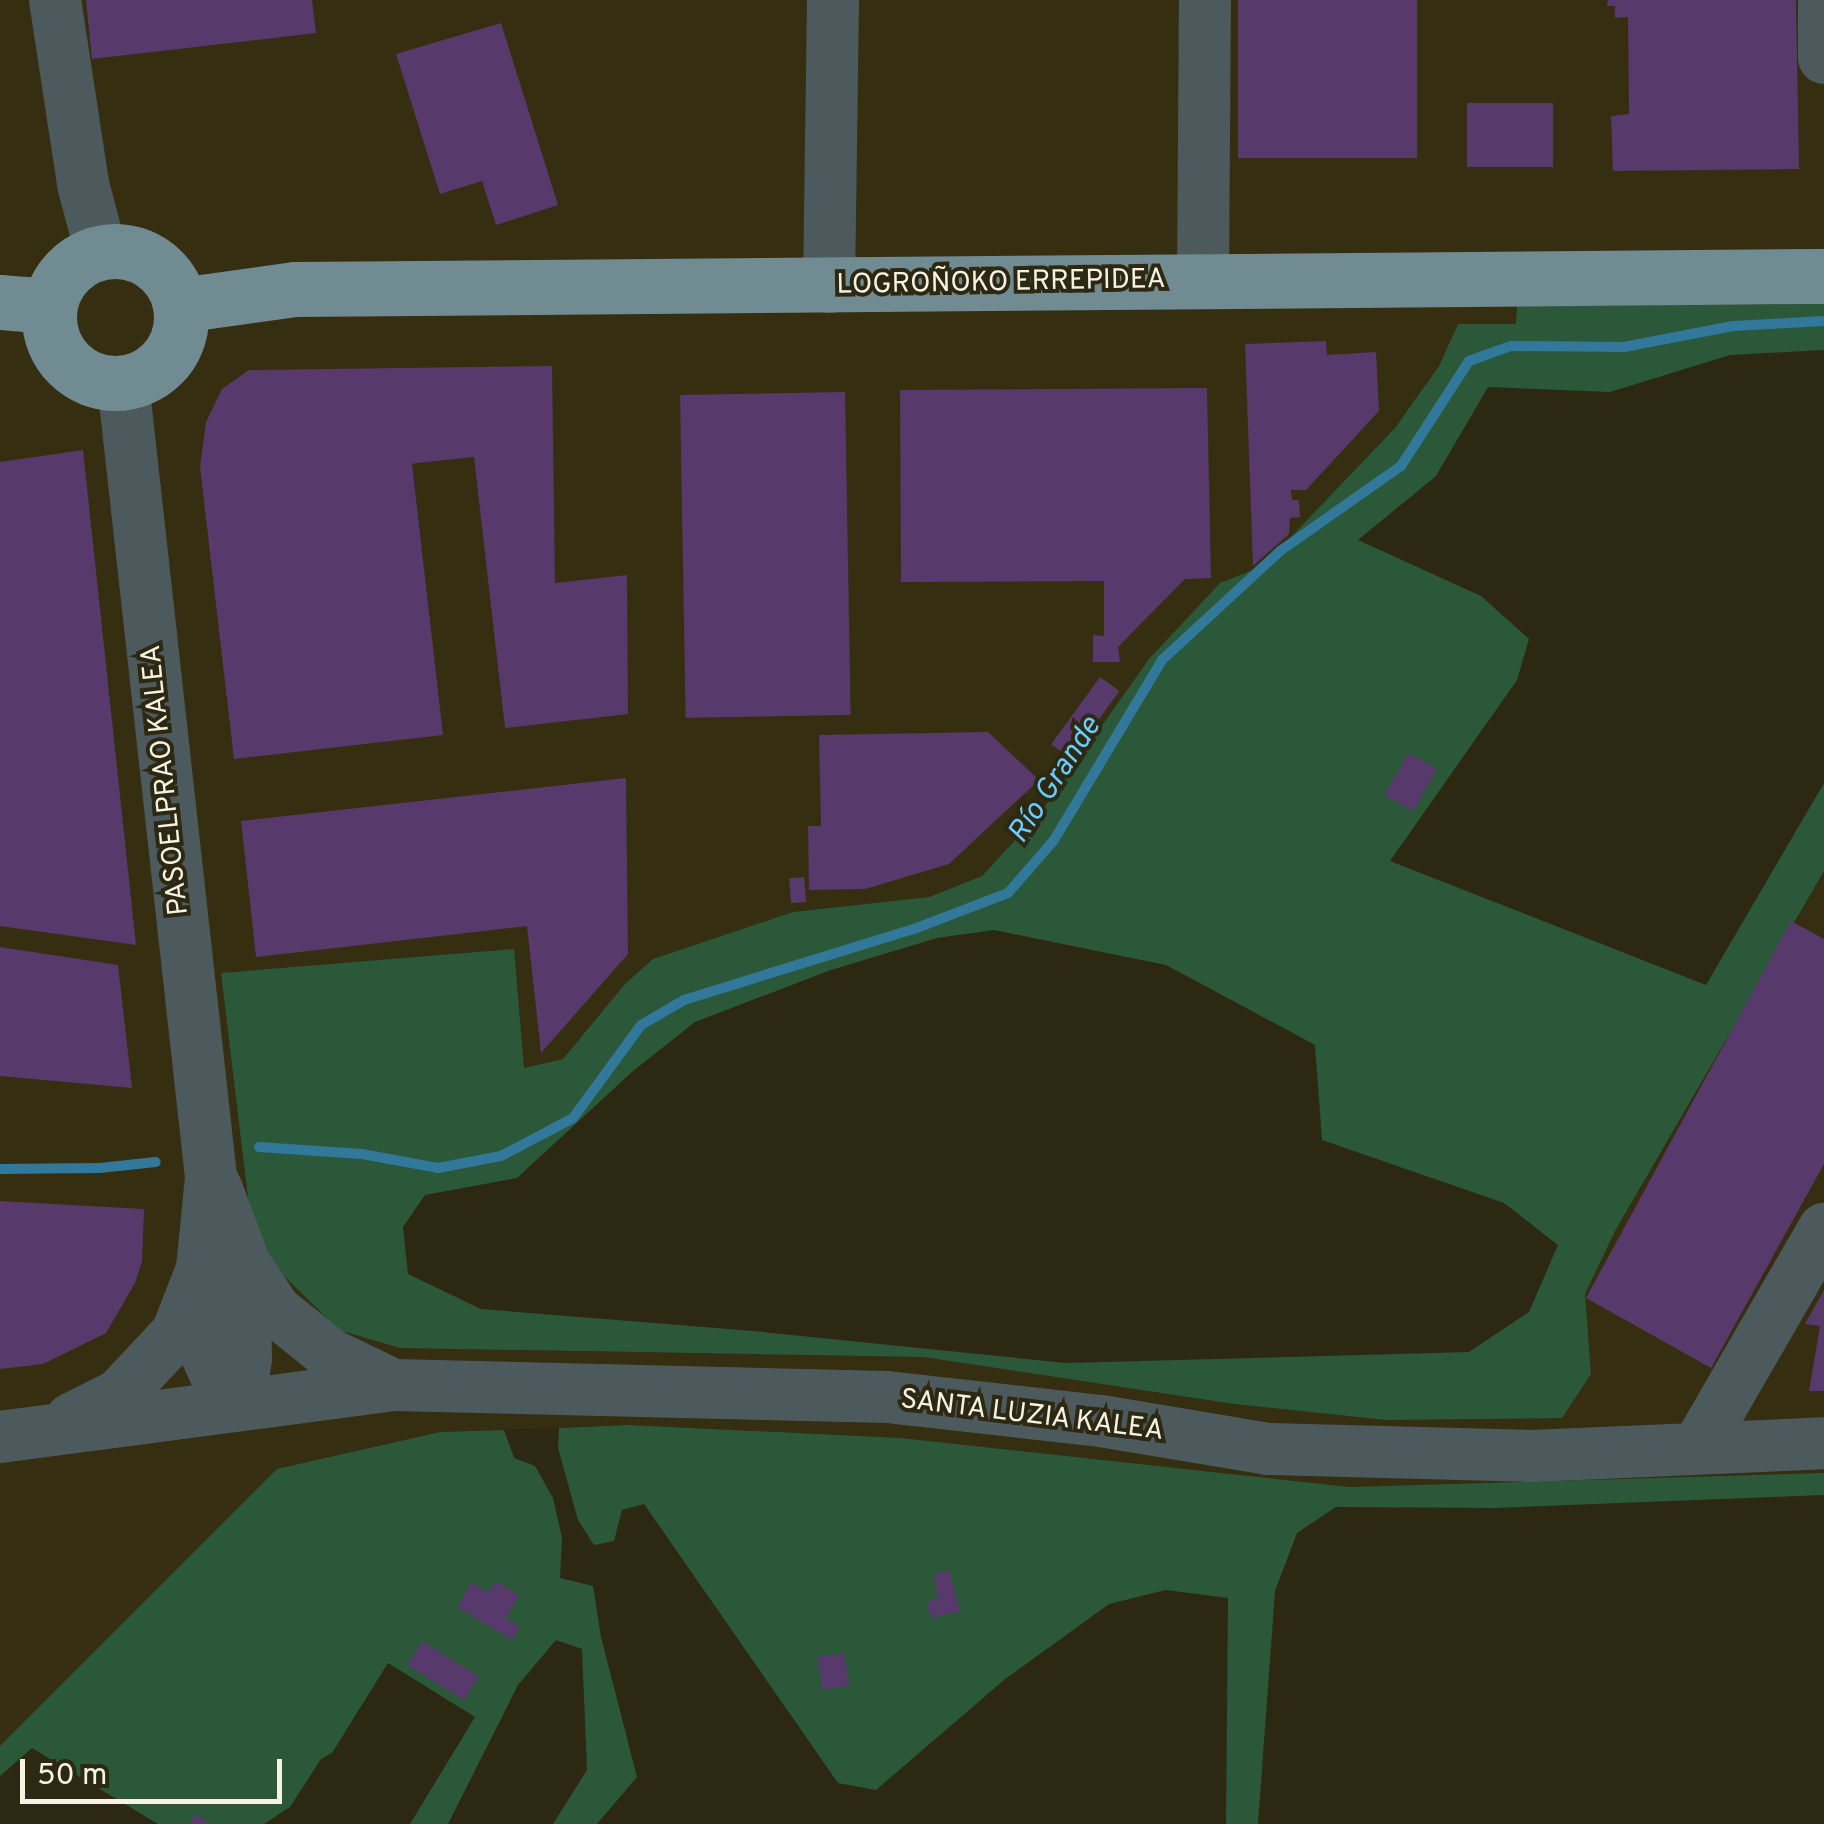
<!DOCTYPE html>
<meta charset="utf-8">
<style>
body{margin:0}
#map{position:relative;width:1824px;height:1824px;overflow:hidden;background:#2d2811;font-family:Overpass,sans-serif}
div>[style]{position:absolute}
[style*='--x']{left:calc(var(--x)*1px);top:calc(var(--y)*1px);width:calc(var(--w)*1px);rotate:calc(var(--a)*1deg)}
.built>*{inset:0;background:#352e10}
.green>*{inset:0;background:#2b5838}
.stream>*{height:10px;margin:-5px;padding:0 5px;transform-origin:5px;border-radius:5px;background:#31789a}
.building>*{inset:0;background:#58396b;transform-origin:0 0}
.minor>*{height:52px;margin:-26px;padding:0 26px;transform-origin:26px;border-radius:26px;background:#4d5a5d}
.major>*{height:55px;margin:-27.5px;padding:0 27.5px;transform-origin:27.5px;border-radius:27.5px;background:#718b92}
.major>.ring{margin:-27.5px;padding:0;box-sizing:content-box;background:none;border:55px solid #718b92;border-radius:50%}
span{translate:-50% -50%;white-space:nowrap;text-align:center;line-height:1.15;-webkit-text-stroke:8px #2d2811;paint-order:stroke}
.street-label{font-size:28px;color:#f6f3e5}
.water-label{font-size:30px;color:#68ccff;font-style:italic}
.scale{position:absolute;left:20px;top:1759px;width:262px;height:45px;box-sizing:border-box;border:5px solid #f6f3e5;border-top:0;padding-left:12px;font-size:30px;line-height:35px;white-space:nowrap;color:#f6f3e5;-webkit-text-stroke:8px #2d2811;paint-order:stroke}
</style>
<div id="map">
<div class="built">
<div style="clip-path:polygon(0 0,1824px 0,1824px 304px,1518px 306px,1517px 324px,1458px 324px,1439px 366px,1395px 428px,1263px 566px,1220px 584px,1041px 812px,982px 876px,929px 897px,793px 912px,625px 984px,563px 1059px,524px 1068px,513px 949px,221px 974px,339px 1330px,400px 1348px,923px 1357px,1234px 1404px,1386px 1420px,1591px 1374px,1584px 1294px,1615px 1231px,1824px 871px,1824px 1473px,1349px 1487px,901px 1438px,629px 1425px,440px 1432px,0 1746px)"></div>
</div>
<div class="green">
<div style="clip-path:polygon(evenodd,1824px 304px,1824px 350px,1730px 355px,1610px 392px,1488px 387px,1436px 476px,1358px 540px,1481px 596px,1529px 639px,1517px 680px,1390px 861px,1706px 985px,1824px 783px,1824px 871px,1615px 1231px,1585px 1294px,1591px 1374px,1562px 1418px,1386px 1420px,1234px 1404px,923px 1357px,400px 1348px,339px 1330px,275px 1267px,250px 1214px,221px 973px,514px 949px,524px 1068px,563px 1059px,625px 984px,653px 959px,793px 912px,929px 897px,982px 876px,1041px 812px,1149px 659px,1220px 583px,1263px 566px,1395px 428px,1439px 366px,1458px 324px,1516px 324px,1517px 306px,1824px 304px,994px 930px,1166px 965px,1315px 1045px,1322px 1140px,1504px 1203px,1558px 1245px,1529px 1312px,1469px 1352px,1066px 1363px,753px 1331px,481px 1309px,408px 1274px,403px 1227px,425px 1195px,517px 1178px,633px 1071px,695px 1022px,831px 970px,937px 938px,994px 930px)"></div>
<div style="clip-path:polygon(629px 1425px,901px 1438px,1349px 1487px,1824px 1473px,1824px 1495px,1495px 1508px,1336px 1507px,1297px 1533px,1275px 1591px,1258px 1824px,1226px 1824px,1228px 1598px,1166px 1590px,1109px 1604px,1004px 1680px,876px 1790px,838px 1783px,644px 1504px,622px 1510px,614px 1541px,594px 1545px,578px 1520px,558px 1448px,559px 1428px)"></div>
<div style="clip-path:polygon(504px 1430px,514px 1458px,535px 1466px,553px 1498px,562px 1538px,560px 1578px,593px 1586px,601px 1637px,637px 1777px,597px 1824px,553px 1824px,587px 1770px,582px 1649px,556px 1640px,518px 1685px,448px 1824px,410px 1824px,475px 1717px,388px 1663px,332px 1753px,321px 1759px,290px 1807px,264px 1824px,158px 1824px,32px 1748px,0 1776px,0 1746px,277px 1469px,440px 1432px)"></div>
</div>
<div class="stream">
<div style="--x:259;--y:1147;--w:103;--a:3.9"></div>
<div style="--x:362;--y:1154;--w:77;--a:10.4"></div>
<div style="--x:438;--y:1168;--w:64;--a:-10.8"></div>
<div style="--x:501;--y:1156;--w:81;--a:-27.8"></div>
<div style="--x:573;--y:1118;--w:115;--a:-53.8"></div>
<div style="--x:641;--y:1025;--w:50;--a:-30.2"></div>
<div style="--x:684;--y:1000;--w:241;--a:-17.2"></div>
<div style="--x:914;--y:929;--w:101;--a:-21"></div>
<div style="--x:1008;--y:893;--w:70;--a:-49"></div>
<div style="--x:1054;--y:840;--w:210;--a:-59"></div>
<div style="--x:1162;--y:660;--w:161;--a:-42.7"></div>
<div style="--x:1280;--y:551;--w:148;--a:-35.1"></div>
<div style="--x:1401;--y:466;--w:125;--a:-57.1"></div>
<div style="--x:1469;--y:361;--w:45;--a:-19.7"></div>
<div style="--x:1511;--y:346;--w:113;--a:0.5"></div>
<div style="--x:1624;--y:347;--w:111;--a:-10.9"></div>
<div style="--x:1733;--y:326;--w:91;--a:-3.1"></div>
<div style="--x:0;--y:1169;--w:100;--a:-0.6"></div>
<div style="--x:100;--y:1168;--w:56;--a:-6.1"></div>
</div>
<div class="building">
<div style="clip-path:polygon(86px 0,312px 0,316px 33px,92px 59px)"></div>
<div style="left:1238px;top:0;width:179px;height:158px"></div>
<div style="clip-path:polygon(1608px 0,1796px 0,1799px 169px,1613px 171px,1611px 116px,1629px 114px,1628px 17px,1615px 18px,1615px 6px,1607px 6px)"></div>
<div style="clip-path:polygon(501px 23px,558px 205px,496px 225px,482px 181px,440px 194px,396px 54px)"></div>
<div style="left:1553px;top:103px;width:64px;height:86px;rotate:90deg"></div>
<div style="clip-path:polygon(1326px 341px,1327px 355px,1376px 352px,1379px 411px,1306px 490px,1291px 490px,1292px 500px,1299px 500px,1300px 517px,1290px 518px,1289px 534px,1253px 566px,1245px 344px)"></div>
<div style="clip-path:polygon(552px 366px,555px 583px,627px 575px,628px 714px,505px 728px,474px 457px,417px 463px,412px 464px,443px 735px,234px 759px,200px 467px,206px 422px,222px 389px,249px 370px)"></div>
<div style="clip-path:polygon(1207px 388px,1211px 578px,1185px 579px,1118px 647px,1120px 662px,1093px 662px,1093px 635px,1104px 636px,1104px 581px,901px 582px,900px 390px)"></div>
<div style="left:845px;top:392px;width:323px;height:165px;rotate:89deg"></div>
<div style="clip-path:polygon(83px 450px,136px 945px,0 926px,0 462px)"></div>
<div style="left:1100px;top:677px;width:24px;height:83px;rotate:36deg"></div>
<div style="clip-path:polygon(988px 732px,1039px 780px,949px 864px,865px 889px,809px 890px,808px 826px,821px 826px,819px 735px)"></div>
<div style="left:1408px;top:753px;width:33px;height:48px;rotate:29deg"></div>
<div style="clip-path:polygon(626px 778px,628px 954px,541px 1053px,527px 926px,256px 957px,241px 821px)"></div>
<div style="left:804px;top:877px;width:25px;height:15px;rotate:85deg"></div>
<div style="clip-path:polygon(1791px 921px,1824px 939px,1824px 1164px,1711px 1368px,1586px 1298px)"></div>
<div style="clip-path:polygon(0 947px,118px 965px,132px 1088px,0 1076px)"></div>
<div style="clip-path:polygon(0 1201px,144px 1209px,142px 1261px,135px 1283px,106px 1333px,43px 1364px,0 1369px)"></div>
<div style="clip-path:polygon(1824px 1290px,1824px 1391px,1809px 1391px,1820px 1326px,1805px 1324px)"></div>
<div style="clip-path:polygon(949px 1570px,960px 1611px,931px 1618px,927px 1602px,938px 1598px,933px 1575px)"></div>
<div style="clip-path:polygon(495px 1581px,519px 1595px,506px 1618px,520px 1627px,512px 1640px,457px 1607px,471px 1583px,488px 1593px)"></div>
<div style="left:422px;top:1641px;width:67px;height:28px;rotate:32deg"></div>
<div style="left:844px;top:1653px;width:33px;height:27px;rotate:81deg"></div>
<div style="clip-path:polygon(196px 1814px,210px 1824px,189px 1824px)"></div>
</div>
<div class="minor">
<div style="--x:55;--y:0;--w:186;--a:81.3"></div>
<div style="--x:83;--y:184;--w:70;--a:75.2"></div>
<div style="--x:1824;--y:0;--w:58;--a:90"></div>
<div style="--x:1203;--y:278;--w:278;--a:-89.6"></div>
<div style="--x:829;--y:287;--w:287;--a:-89.2"></div>
<div style="--x:216;--y:1187;--w:80;--a:69.5"></div>
<div style="--x:244;--y:1262;--w:57;--a:57.1"></div>
<div style="--x:275;--y:1310;--w:72;--a:38.8"></div>
<div style="--x:331;--y:1355;--w:69;--a:25.8"></div>
<div style="--x:202;--y:1282;--w:67;--a:88.3"></div>
<div style="--x:204;--y:1349;--w:37;--a:66"></div>
<div style="--x:219;--y:1383;--w:29;--a:46"></div>
<div style="--x:239;--y:1404;--w:46;--a:-81.2"></div>
<div style="--x:246;--y:1359;--w:97;--a:-91.2"></div>
<div style="--x:71;--y:1419;--w:54;--a:-26.6"></div>
<div style="--x:119;--y:1395;--w:85;--a:-46.9"></div>
<div style="--x:177;--y:1333;--w:69;--a:-68.7"></div>
<div style="--x:202;--y:1269;--w:92;--a:-84.4"></div>
<div style="--x:211;--y:1177;--w:799;--a:-96.32"></div>
<div style="--x:0;--y:1437;--w:396;--a:-7.5"></div>
<div style="--x:393;--y:1385;--w:494;--a:1.4"></div>
<div style="--x:887;--y:1397;--w:215;--a:6.4"></div>
<div style="--x:1101;--y:1421;--w:169;--a:9.5"></div>
<div style="--x:1268;--y:1449;--w:264;--a:1.5"></div>
<div style="--x:1532;--y:1456;--w:292;--a:-2.5"></div>
<div style="--x:1698;--y:1447;--w:252;--a:-60"></div>
</div>
<div class="major">
<div class="ring" style="left:49px;top:251px;width:77px;height:77px"></div>
<div style="--x:0;--y:302;--w:49;--a:4.7"></div>
<div style="--x:180;--y:305;--w:116;--a:-7.9"></div>
<div style="--x:295;--y:289;--w:1529;--a:-0.49"></div>
</div>
<div class="street-label">
<span style="left:1001px;top:283px;rotate:-1deg">LOGROÑOKO ERREPIDEA</span>
<span style="left:166px;top:780px;rotate:-96deg">PASOELPRAO KALEA</span>
<span style="left:1032px;top:1416px;rotate:7deg">SANTA LUZIA KALEA</span>
</div>
<div class="water-label">
<span style="left:1056px;top:781px;rotate:-57deg">Río Grande</span>
</div>
<div class="scale">50 m</div>
</div>
